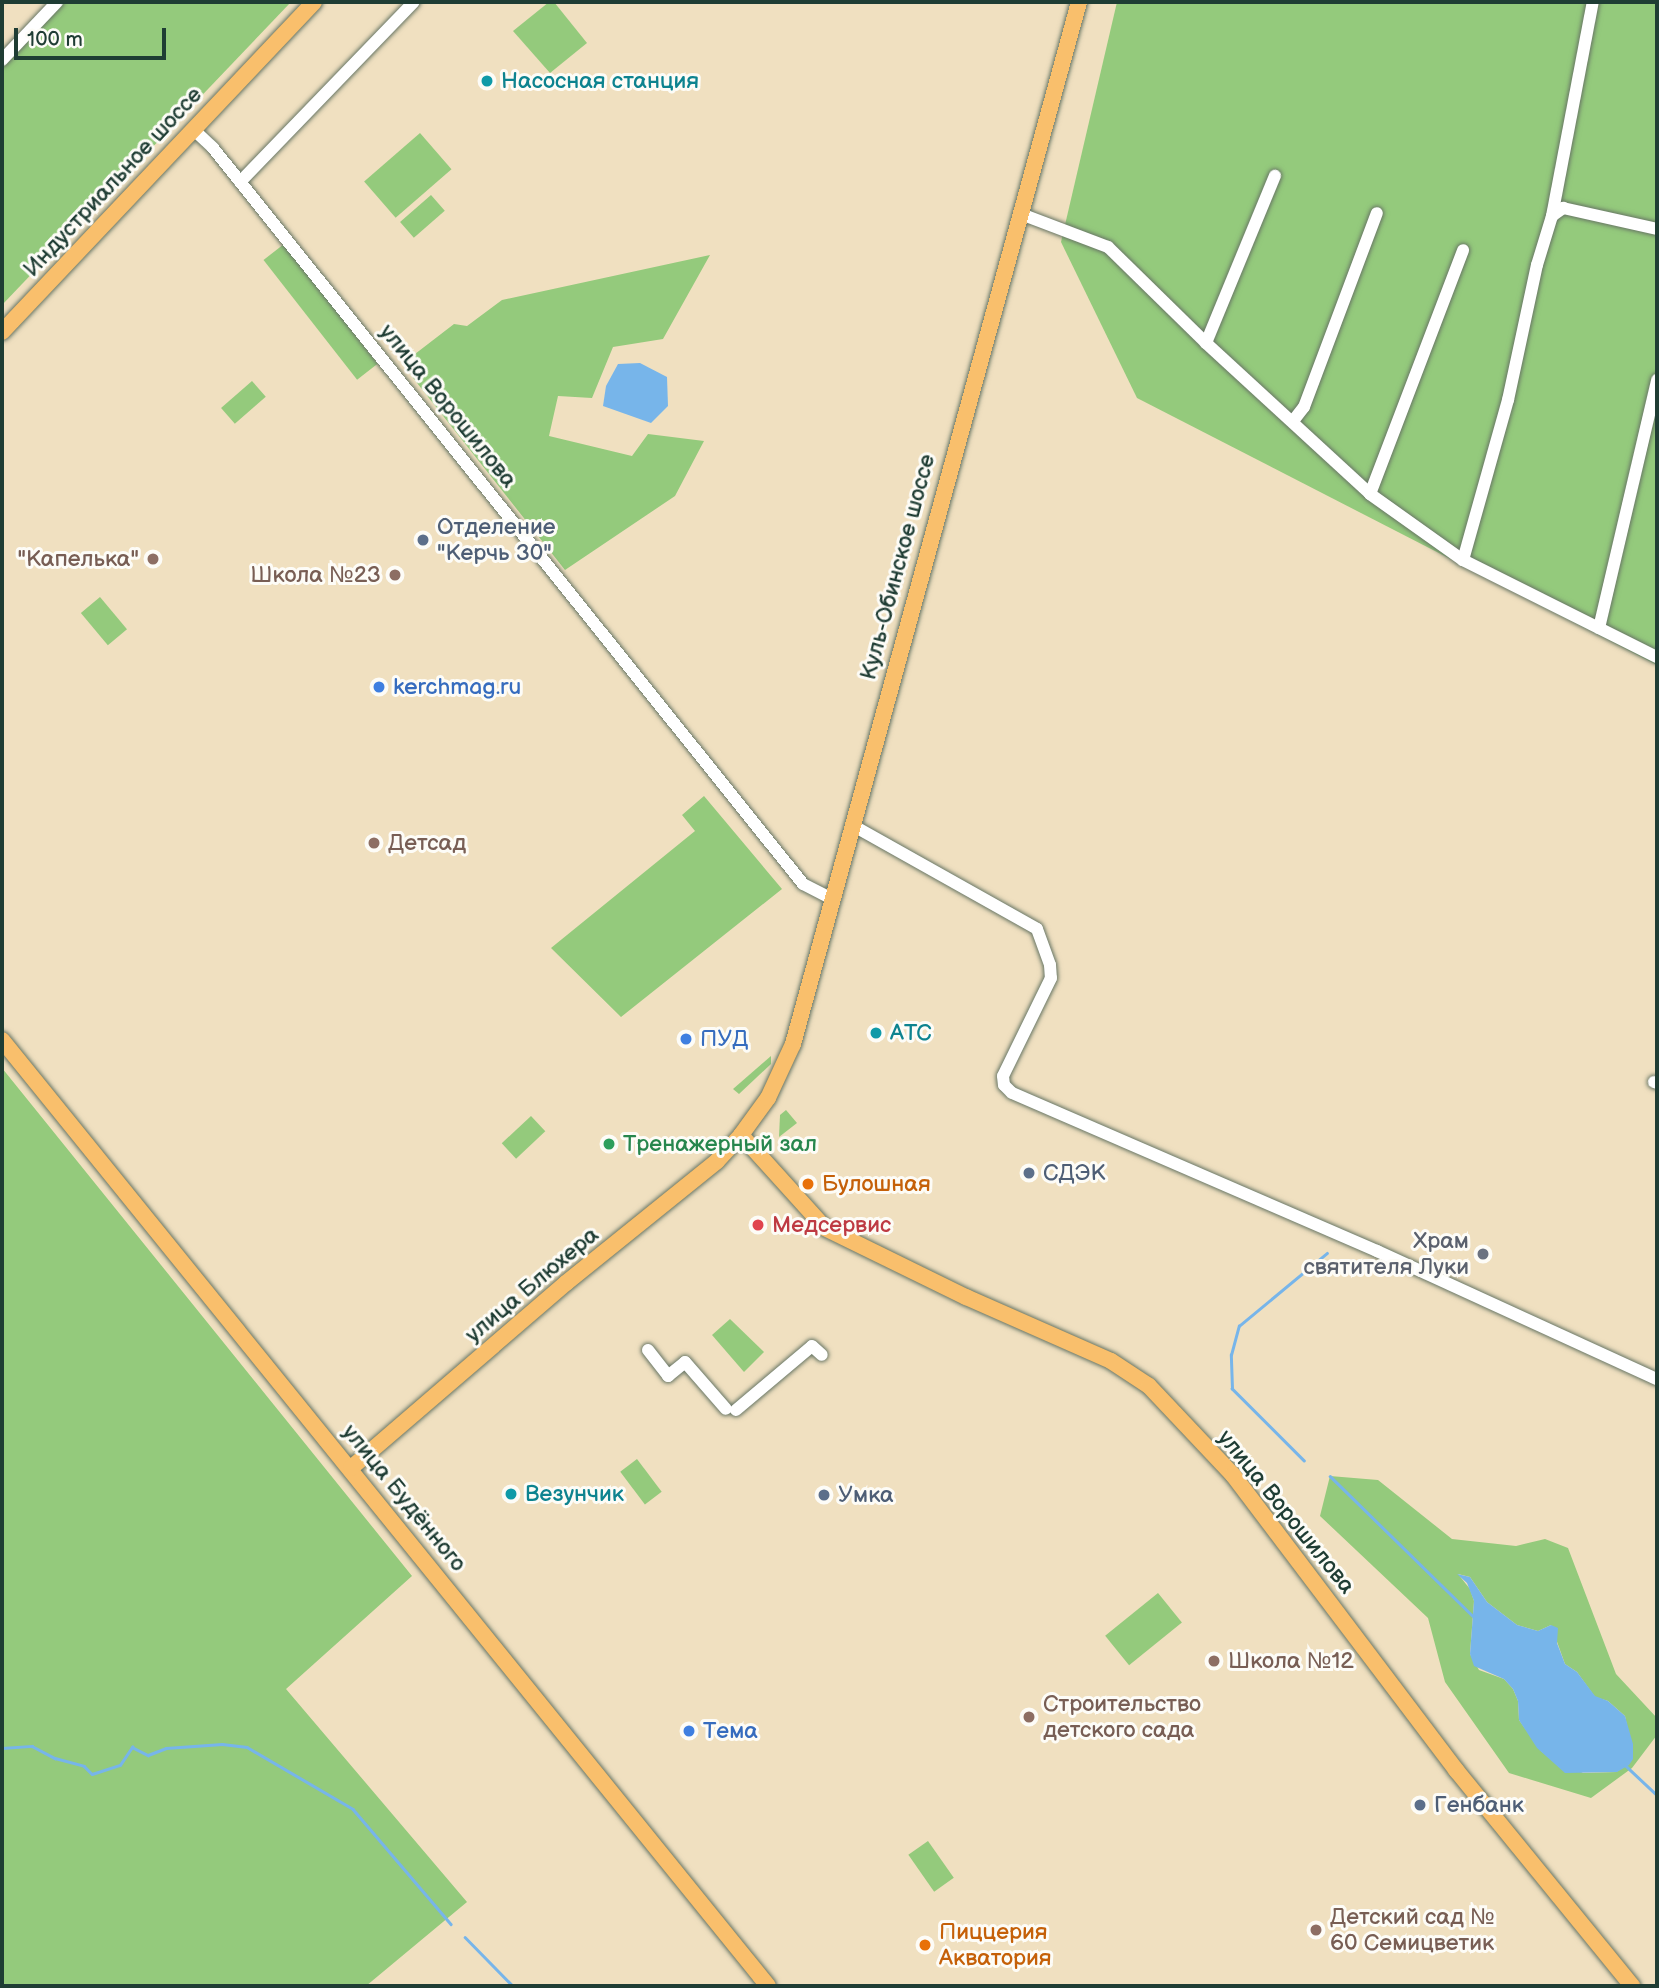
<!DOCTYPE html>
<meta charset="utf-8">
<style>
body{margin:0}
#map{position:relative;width:1659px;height:1988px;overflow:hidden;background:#f0e0c0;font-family:"Balsamiq Sans",sans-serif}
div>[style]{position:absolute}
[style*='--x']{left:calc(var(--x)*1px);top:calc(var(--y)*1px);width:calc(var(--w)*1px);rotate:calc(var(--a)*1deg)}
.green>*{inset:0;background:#94ca7c;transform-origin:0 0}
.water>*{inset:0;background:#77b5ea}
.stream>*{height:2.5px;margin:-1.25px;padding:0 1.25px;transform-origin:1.25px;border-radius:1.25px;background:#77b5ea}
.roads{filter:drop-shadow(0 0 2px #687665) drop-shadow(0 0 2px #687665)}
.minor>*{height:12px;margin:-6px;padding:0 6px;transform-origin:6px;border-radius:6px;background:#fff}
.major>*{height:16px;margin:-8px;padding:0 8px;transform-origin:8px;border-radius:8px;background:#f9bf6c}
.dots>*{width:19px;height:19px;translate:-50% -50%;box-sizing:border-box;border:4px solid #fdfcf7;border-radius:50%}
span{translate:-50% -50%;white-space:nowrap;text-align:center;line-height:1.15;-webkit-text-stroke:6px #fdfcf7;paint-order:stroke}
.culture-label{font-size:23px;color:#0d838f}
.left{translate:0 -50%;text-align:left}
.street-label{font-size:23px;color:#1f3d34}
.service-label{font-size:23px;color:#4e5e75}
.education-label{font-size:23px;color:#785e54}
.right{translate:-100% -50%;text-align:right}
.shop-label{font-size:23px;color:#366cbe}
.leisure-label{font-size:23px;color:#27864d}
.food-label{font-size:23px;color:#c56008}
.health-label{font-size:23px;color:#be3a42}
.worship-label{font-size:23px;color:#5b616d}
.frame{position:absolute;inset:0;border:4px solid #1f3d34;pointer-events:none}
.scale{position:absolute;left:14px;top:28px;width:152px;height:32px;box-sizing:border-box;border:4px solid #1f3d34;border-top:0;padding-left:9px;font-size:21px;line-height:24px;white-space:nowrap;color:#1f3d34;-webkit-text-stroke:5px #fdfcf7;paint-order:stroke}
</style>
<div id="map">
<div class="green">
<div style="clip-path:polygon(60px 2px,291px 2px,2px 305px,2px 57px)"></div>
<div style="clip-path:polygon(549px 2px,554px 2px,587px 43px,550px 73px,513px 31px)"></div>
<div style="clip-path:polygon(1117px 2px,1657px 2px,1657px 665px,1137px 398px,1061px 242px)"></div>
<div style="left:420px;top:133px;width:48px;height:74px;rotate:49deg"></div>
<div style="left:431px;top:195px;width:21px;height:41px;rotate:49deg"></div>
<div style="left:284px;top:244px;width:152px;height:26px;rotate:52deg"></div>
<div style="clip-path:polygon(710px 255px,663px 339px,613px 347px,592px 398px,558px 396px,549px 436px,632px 456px,648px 434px,704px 441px,675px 496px,565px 570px,402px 364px,454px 324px,467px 326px,502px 300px)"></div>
<div style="left:252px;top:381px;width:21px;height:41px;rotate:49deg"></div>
<div style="left:100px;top:597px;width:42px;height:25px;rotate:50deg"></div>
<div style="clip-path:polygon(704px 796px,782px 889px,621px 1017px,551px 948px,695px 831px,682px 815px)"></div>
<div style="clip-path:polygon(771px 1056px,771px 1064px,739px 1094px,733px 1089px)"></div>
<div style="clip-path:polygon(2px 1068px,412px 1576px,286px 1689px,467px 1902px,366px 1986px,2px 1986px)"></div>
<div style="clip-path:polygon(786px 1110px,797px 1123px,779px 1137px,780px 1115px)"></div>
<div style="left:531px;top:1116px;width:21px;height:40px;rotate:47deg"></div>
<div style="clip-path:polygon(730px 1319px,764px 1352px,744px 1372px,712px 1335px)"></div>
<div style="left:637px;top:1459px;width:41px;height:21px;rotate:53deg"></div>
<div style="clip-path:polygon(evenodd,1330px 1476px,1378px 1480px,1452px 1539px,1516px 1546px,1545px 1539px,1568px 1548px,1616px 1674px,1657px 1718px,1657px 1735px,1632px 1768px,1591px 1798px,1509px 1773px,1445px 1682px,1428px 1618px,1320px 1516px,1330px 1476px,1458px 1574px,1470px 1577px,1487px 1602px,1517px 1625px,1538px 1631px,1551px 1625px,1565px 1664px,1577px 1672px,1595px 1697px,1608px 1701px,1625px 1716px,1628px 1731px,1617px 1772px,1583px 1773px,1542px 1752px,1519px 1720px,1518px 1701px,1513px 1689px,1504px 1679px,1479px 1670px,1470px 1654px,1474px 1601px,1470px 1589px,1458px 1574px)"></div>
<div style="left:1158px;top:1593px;width:38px;height:68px;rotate:51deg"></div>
<div style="left:928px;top:1841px;width:45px;height:24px;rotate:55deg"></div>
</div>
<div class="water">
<div style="clip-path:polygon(640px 363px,667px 377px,668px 406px,651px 423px,603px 406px,606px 386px,618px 364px)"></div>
<div style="clip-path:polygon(1457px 1574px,1470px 1577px,1487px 1602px,1517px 1625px,1538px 1631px,1551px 1625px,1558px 1628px,1557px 1643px,1565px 1664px,1577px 1672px,1595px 1696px,1608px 1701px,1625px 1716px,1633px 1744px,1633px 1759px,1629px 1765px,1617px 1772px,1565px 1773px,1537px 1748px,1519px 1720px,1518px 1701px,1513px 1689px,1504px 1679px,1474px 1666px,1470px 1654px,1474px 1601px,1467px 1583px)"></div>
</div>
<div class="stream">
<div style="--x:1304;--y:1461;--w:102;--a:-135"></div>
<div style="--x:1232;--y:1389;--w:34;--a:-92"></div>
<div style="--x:1231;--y:1355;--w:30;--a:-75"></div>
<div style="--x:1239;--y:1326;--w:114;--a:-39.7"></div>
<div style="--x:1330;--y:1476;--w:200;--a:44.4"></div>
<div style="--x:2;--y:1748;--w:30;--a:-4"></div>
<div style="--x:32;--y:1746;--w:26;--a:28"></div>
<div style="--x:55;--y:1758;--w:30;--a:15"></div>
<div style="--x:84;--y:1766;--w:11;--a:45"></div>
<div style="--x:92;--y:1774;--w:29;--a:-18"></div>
<div style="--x:120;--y:1765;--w:22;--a:-56"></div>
<div style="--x:132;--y:1747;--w:18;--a:27"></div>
<div style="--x:148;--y:1755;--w:19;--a:-21"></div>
<div style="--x:166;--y:1748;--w:56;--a:-4.1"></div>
<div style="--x:222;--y:1744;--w:25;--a:7"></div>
<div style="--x:247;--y:1747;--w:123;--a:30.3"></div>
<div style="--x:353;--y:1809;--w:151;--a:49.6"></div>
<div style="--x:1625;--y:1765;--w:44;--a:43.2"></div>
<div style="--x:465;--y:1937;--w:69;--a:45.6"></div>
</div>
<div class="roads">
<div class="minor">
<div style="--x:2;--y:60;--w:80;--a:-46.5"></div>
<div style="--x:194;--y:130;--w:26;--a:43"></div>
<div style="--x:213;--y:148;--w:943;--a:51.28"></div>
<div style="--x:803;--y:884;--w:31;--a:27"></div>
<div style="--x:240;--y:182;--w:250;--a:-46"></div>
<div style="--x:1021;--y:214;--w:93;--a:20.8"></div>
<div style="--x:1108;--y:247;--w:137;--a:44.4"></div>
<div style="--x:1206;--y:343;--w:223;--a:42.6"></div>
<div style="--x:1370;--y:494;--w:114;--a:35.4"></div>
<div style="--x:1463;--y:560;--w:217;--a:26.6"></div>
<div style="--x:1552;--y:216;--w:14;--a:-36"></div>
<div style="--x:1563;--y:208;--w:96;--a:12.6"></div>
<div style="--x:1206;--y:343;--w:181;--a:-67.6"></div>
<div style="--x:1293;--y:421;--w:18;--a:-52"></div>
<div style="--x:1304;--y:407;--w:207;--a:-69.4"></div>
<div style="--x:1370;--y:494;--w:261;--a:-69.1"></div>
<div style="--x:1463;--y:560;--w:166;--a:-74.3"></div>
<div style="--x:1508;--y:400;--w:138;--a:-77.9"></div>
<div style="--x:1537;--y:265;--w:51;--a:-73"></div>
<div style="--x:1552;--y:216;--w:218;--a:-79.2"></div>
<div style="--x:1599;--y:628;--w:255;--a:-76.8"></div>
<div style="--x:852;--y:825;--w:212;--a:29.3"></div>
<div style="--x:1037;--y:929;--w:38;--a:70"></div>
<div style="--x:1050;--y:965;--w:13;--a:86"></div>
<div style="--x:1051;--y:978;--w:109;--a:116.1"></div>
<div style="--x:1003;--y:1076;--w:9;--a:84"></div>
<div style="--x:1004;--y:1085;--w:11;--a:45"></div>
<div style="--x:1012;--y:1093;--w:398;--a:23.4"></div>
<div style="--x:1377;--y:1251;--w:308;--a:24.6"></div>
<div style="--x:1654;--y:1082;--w:3;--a:18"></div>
<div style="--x:648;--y:1350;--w:33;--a:52"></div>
<div style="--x:668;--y:1376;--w:22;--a:-39"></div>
<div style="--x:685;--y:1362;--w:62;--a:48.9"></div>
<div style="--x:736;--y:1410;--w:99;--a:-40.1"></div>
<div style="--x:812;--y:1346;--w:13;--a:42"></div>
</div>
<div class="major">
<div style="--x:2;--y:332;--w:454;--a:-46.6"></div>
<div style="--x:2;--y:1040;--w:1217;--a:51"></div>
<div style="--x:741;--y:1135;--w:125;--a:47.9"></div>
<div style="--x:825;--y:1228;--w:157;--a:26.1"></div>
<div style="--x:966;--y:1297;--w:158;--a:23.8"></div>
<div style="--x:1111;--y:1361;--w:45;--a:33.3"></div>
<div style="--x:1149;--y:1386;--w:122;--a:46.7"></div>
<div style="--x:1233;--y:1475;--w:370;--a:52.9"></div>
<div style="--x:1456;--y:1770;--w:279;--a:50.8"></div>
<div style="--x:351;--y:1468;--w:284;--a:-40.7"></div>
<div style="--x:566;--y:1283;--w:194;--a:-38.9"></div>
<div style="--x:717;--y:1161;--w:35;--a:-47"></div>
<div style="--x:741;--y:1135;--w:46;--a:-53.9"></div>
<div style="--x:768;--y:1098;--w:60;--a:-65.2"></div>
<div style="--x:793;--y:1044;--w:1081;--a:-74.65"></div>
</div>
</div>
<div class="dots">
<div style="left:487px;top:81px;background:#0f9aa8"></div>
<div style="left:423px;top:540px;background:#5c6f8a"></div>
<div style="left:153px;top:559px;background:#8d6e63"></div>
<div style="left:395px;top:575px;background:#8d6e63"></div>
<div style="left:379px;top:687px;background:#3f7fe0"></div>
<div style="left:374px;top:843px;background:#8d6e63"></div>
<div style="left:876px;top:1033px;background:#0f9aa8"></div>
<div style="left:686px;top:1039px;background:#3f7fe0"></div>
<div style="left:609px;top:1144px;background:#2e9e5b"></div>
<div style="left:1029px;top:1173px;background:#5c6f8a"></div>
<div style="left:808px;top:1184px;background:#e8710a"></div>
<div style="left:758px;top:1225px;background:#e0444e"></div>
<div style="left:1483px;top:1254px;background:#6b7280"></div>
<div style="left:511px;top:1494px;background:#0f9aa8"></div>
<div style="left:824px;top:1495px;background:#5c6f8a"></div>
<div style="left:1214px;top:1661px;background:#8d6e63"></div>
<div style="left:1029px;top:1717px;background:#8d6e63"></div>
<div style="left:689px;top:1731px;background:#3f7fe0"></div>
<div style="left:1420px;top:1805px;background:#5c6f8a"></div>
<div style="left:1316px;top:1930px;background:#8d6e63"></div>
<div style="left:925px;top:1945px;background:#e8710a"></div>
</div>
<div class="culture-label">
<span class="left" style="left:501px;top:81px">Насосная станция</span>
<span class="left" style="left:890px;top:1033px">АТС</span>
<span class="left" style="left:525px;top:1494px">Везунчик</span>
</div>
<div class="street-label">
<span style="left:113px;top:182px;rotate:-47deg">Индустриальное шоссе</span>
<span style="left:448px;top:406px;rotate:51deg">улица Ворошилова</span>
<span style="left:898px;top:567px;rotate:-75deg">Куль-Обинское шоссе</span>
<span style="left:532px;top:1285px;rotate:-40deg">улица Блюхера</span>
<span style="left:404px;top:1498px;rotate:51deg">улица Будённого</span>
<span style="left:1286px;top:1512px;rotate:51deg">улица Ворошилова</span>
</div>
<div class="service-label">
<span class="left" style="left:437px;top:540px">Отделение<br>"Керчь 30"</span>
<span class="left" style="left:1043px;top:1173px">СДЭК</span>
<span class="left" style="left:838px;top:1495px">Умка</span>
<span class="left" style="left:1434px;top:1805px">Генбанк</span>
</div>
<div class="education-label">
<span class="right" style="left:139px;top:559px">"Капелька"</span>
<span class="right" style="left:381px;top:575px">Школа №23</span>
<span class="left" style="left:388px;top:843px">Детсад</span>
<span class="left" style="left:1228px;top:1661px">Школа №12</span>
<span class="left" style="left:1043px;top:1717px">Строительство<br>детского сада</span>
<span class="left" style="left:1330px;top:1930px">Детский сад №<br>60 Семицветик</span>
</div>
<div class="shop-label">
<span class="left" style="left:393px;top:687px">kerchmag.ru</span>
<span class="left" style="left:700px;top:1039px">ПУД</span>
<span class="left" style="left:703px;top:1731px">Тема</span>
</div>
<div class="leisure-label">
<span class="left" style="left:623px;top:1144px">Тренажерный зал</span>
</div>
<div class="food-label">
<span class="left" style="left:822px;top:1184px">Булошная</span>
<span class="left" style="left:939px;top:1945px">Пиццерия<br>Акватория</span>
</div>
<div class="health-label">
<span class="left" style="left:772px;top:1225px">Медсервис</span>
</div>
<div class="worship-label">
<span class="right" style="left:1469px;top:1254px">Храм<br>святителя Луки</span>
</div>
<div class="frame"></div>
<div class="scale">100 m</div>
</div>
